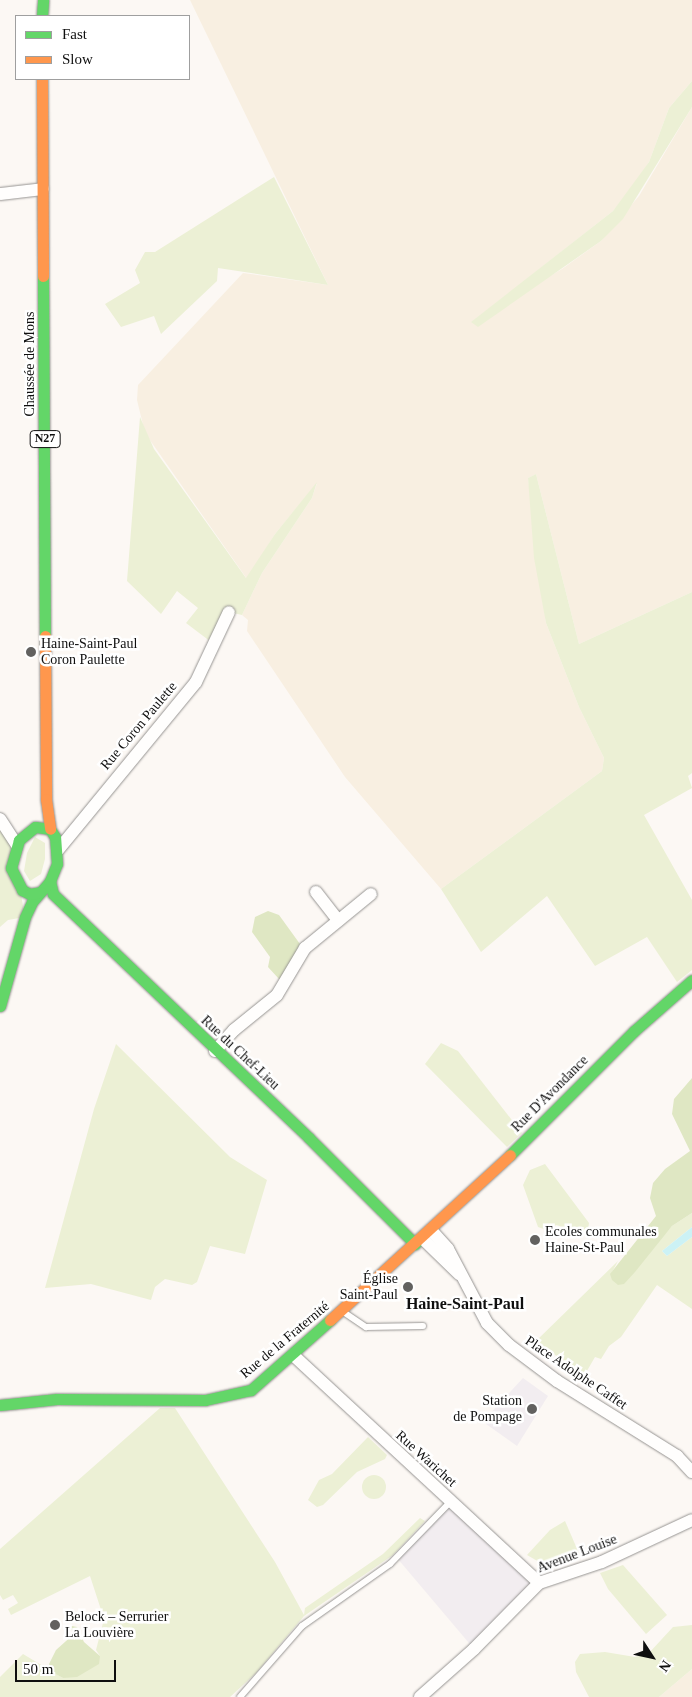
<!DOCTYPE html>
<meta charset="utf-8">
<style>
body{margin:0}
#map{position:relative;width:692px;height:1697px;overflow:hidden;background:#fcf8f4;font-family:"Times New Roman",serif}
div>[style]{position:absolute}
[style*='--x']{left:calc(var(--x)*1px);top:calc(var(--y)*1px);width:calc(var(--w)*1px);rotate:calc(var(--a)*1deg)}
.industrial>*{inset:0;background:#f2edf0}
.farmland>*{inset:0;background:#f8efe1}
.green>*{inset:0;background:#ecf0d5}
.round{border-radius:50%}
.forest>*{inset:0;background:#dfe7c3}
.water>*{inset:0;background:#ccf2f5}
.roads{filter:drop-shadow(0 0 1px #969492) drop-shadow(0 0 1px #969492)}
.lane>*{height:6px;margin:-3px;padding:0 3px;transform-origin:3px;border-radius:3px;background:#fffefd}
.street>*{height:12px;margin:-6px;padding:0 6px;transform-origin:6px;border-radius:6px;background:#fffefd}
.fast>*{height:11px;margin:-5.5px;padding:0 5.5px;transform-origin:5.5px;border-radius:5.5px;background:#63d668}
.slow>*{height:11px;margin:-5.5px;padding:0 5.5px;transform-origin:5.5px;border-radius:5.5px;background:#ff974d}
.dots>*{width:14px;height:14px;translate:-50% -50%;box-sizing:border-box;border:2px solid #fff;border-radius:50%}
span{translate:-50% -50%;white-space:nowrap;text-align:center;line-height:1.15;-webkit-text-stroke:5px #fff;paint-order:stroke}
.shield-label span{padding:1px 4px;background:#fff;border:1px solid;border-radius:4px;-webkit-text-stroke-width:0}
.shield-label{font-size:12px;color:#0f0f0f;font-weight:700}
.street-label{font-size:14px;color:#0f0f0f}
.poi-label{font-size:14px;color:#0f0f0f}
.left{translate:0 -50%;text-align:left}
.right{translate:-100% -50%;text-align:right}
.quarter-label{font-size:16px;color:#0f0f0f;font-weight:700}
.legend{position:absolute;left:15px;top:15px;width:175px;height:65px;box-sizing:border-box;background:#fff;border:1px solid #9f9f9f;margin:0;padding:6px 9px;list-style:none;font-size:15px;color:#0f0f0f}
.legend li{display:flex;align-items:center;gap:10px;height:25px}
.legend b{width:25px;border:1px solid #9f9f9f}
.north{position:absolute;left:627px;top:1632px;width:50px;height:50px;-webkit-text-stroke:4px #fff;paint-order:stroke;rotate:125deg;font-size:14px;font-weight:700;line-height:20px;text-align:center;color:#0f0f0f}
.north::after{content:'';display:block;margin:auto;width:18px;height:22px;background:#0f0f0f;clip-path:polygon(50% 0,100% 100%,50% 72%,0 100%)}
.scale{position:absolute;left:15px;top:1660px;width:101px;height:22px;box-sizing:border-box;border:2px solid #0f0f0f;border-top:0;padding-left:6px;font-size:15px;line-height:18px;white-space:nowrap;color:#0f0f0f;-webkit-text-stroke:4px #fff;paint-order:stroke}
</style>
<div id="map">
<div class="industrial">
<div style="clip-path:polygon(523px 1378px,548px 1396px,517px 1446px,486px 1424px,487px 1417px)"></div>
<div style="clip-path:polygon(451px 1501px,538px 1581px,474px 1649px,397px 1558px)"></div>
</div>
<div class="farmland">
<div style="clip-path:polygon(190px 0,692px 0,692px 81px,669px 108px,649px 162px,635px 184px,613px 211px,472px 322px,562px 269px,601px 241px,639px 196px,692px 107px,692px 592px,579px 644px,536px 474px,528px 478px,546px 623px,579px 707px,604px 758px,602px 771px,441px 889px,345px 777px,247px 631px,248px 620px,242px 615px,262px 573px,312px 498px,317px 483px,275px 534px,247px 579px,145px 433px,137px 400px,138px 385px,243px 273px,328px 285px)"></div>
<div style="clip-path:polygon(692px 1669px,692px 1697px,659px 1697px)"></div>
</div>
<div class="green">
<div style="clip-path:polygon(692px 81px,692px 107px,623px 219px,601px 241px,478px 327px,471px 322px,613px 211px,649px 162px,669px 108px)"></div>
<div style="clip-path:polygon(274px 177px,328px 285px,218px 268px,217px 281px,161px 334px,154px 316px,121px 327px,105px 304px,140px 283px,135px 270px,145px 252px,155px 252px)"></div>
<div style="clip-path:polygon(140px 417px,154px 449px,246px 578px,275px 534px,317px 482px,312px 498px,262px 573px,242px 615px,229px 612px,215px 645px,186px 623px,198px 608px,177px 591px,161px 614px,127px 581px)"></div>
<div style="clip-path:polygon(536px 474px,579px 644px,692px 592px,692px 773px,688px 776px,692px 788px,644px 815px,692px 900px,692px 970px,677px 982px,647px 937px,595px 966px,547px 896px,481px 952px,441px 889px,602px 771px,604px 758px,579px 707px,546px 623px,534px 558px,528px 478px)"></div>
<div style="clip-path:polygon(0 819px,10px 834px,25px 917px,8px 920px,0 927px)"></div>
<div style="clip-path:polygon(35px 837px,45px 843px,45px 859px,41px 874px,30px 881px,24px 871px,27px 853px)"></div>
<div style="clip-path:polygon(441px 1043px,458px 1051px,522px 1133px,507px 1147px,425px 1064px)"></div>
<div style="clip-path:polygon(116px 1044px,230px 1157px,267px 1180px,245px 1254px,210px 1246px,197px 1282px,192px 1285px,165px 1279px,155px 1287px,151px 1300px,91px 1284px,45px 1288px,94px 1109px)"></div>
<div style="clip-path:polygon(545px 1164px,589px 1223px,588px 1230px,581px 1232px,556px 1225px,549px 1231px,538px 1227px,523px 1185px,530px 1170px)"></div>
<div style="clip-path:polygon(692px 1213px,692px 1227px,662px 1251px,667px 1256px,692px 1237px,692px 1309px,657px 1285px,621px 1337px,609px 1346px,601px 1359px,595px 1357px,584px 1376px,536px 1341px,618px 1261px,611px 1274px,657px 1243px,672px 1226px)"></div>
<div style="clip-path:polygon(160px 1408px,175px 1408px,275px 1562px,304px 1615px,305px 1608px,383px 1554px,420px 1518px,425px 1521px,393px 1555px,304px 1616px,256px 1673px,230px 1697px,0 1697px,0 1677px,23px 1654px,63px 1678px,100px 1656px,96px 1650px,104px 1619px,90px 1576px,11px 1615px,8px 1609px,18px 1603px,13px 1595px,3px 1600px,0 1595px,0 1549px)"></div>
<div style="clip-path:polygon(368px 1437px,387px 1455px,385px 1459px,357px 1472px,323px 1505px,317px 1507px,308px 1500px,319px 1480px,332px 1474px)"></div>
<div class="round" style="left:362px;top:1475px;width:24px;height:24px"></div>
<div style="clip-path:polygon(565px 1521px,581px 1558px,546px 1566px,527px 1555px,550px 1530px)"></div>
<div style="clip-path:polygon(623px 1565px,667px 1615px,646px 1634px,608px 1589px,600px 1573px)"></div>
<div style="clip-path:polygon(692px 1625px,692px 1669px,659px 1697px,589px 1697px,576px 1672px,575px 1662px,580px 1654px,605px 1652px,635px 1657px,649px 1653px,673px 1627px)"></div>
</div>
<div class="forest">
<div style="clip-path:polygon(268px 911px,279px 915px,300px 944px,283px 978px,279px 979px,268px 967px,270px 957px,252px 932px,255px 917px)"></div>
<div style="clip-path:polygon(692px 1078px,692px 1213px,672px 1226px,635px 1272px,624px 1284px,618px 1285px,612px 1280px,610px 1274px,656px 1216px,650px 1198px,653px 1183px,665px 1169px,690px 1151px,672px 1114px,674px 1099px)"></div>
<div style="clip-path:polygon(67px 1625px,77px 1627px,84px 1642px,100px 1656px,99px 1664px,77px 1677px,63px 1678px,52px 1672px,49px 1664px,56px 1650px,75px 1633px)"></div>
</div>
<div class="water">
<div style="clip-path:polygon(692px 1227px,692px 1237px,667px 1256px,662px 1251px)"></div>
</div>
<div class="roads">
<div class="lane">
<div style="--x:342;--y:1311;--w:29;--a:34"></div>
<div style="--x:366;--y:1327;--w:57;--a:-1"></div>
<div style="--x:240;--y:1697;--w:94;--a:-48.9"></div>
<div style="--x:302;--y:1626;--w:108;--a:-35.2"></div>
<div style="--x:390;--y:1564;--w:88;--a:-45.9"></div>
</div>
<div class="street">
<div style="--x:0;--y:194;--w:43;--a:-6.6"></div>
<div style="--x:0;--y:819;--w:31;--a:57"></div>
<div style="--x:58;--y:850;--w:217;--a:-50.6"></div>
<div style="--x:196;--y:682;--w:77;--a:-64.8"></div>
<div style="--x:316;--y:892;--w:36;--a:52"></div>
<div style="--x:215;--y:1051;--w:28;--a:-48"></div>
<div style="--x:234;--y:1030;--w:55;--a:-39.1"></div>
<div style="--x:277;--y:995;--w:55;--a:-59.2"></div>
<div style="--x:305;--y:948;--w:85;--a:-39.3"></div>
<div style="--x:431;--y:1230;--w:25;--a:48"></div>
<div style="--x:448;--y:1249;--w:84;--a:62.2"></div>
<div style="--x:487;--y:1323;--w:31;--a:45"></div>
<div style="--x:509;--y:1345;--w:60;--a:36.9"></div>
<div style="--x:557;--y:1381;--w:142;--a:32"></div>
<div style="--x:677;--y:1456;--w:22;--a:47"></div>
<div style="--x:422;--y:1238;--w:52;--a:44.2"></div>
<div style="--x:293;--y:1355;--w:335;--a:42.8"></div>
<div style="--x:420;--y:1697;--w:72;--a:-41.6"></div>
<div style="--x:474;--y:1649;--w:93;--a:-45.4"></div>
<div style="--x:539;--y:1583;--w:66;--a:-18.4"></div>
<div style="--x:602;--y:1562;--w:99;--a:-25"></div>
</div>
<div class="fast">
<div style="--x:42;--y:16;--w:16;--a:-86"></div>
<div style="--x:43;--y:276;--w:360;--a:89.7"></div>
<div style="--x:50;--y:881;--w:13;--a:77"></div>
<div style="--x:53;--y:894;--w:354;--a:43.6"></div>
<div style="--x:309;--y:1138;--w:150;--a:45"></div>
<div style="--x:0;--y:1006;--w:92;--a:-74.3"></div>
<div style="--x:25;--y:917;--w:17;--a:-65"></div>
<div style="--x:32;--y:902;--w:28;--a:-49"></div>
<div style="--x:50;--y:881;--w:18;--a:-68"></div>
<div style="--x:57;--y:864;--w:27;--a:-94"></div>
<div style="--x:55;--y:837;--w:9;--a:-122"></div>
<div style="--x:50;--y:829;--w:15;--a:-172"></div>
<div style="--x:35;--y:827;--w:21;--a:141"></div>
<div style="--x:19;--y:840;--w:29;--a:106"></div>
<div style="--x:11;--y:868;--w:25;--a:63"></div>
<div style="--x:22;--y:890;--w:9;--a:27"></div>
<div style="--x:30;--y:894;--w:10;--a:-11"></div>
<div style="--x:510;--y:1155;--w:175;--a:-45"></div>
<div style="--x:634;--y:1031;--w:77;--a:-41.3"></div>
<div style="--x:0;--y:1405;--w:57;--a:-6"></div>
<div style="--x:57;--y:1399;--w:148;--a:0.4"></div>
<div style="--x:205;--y:1400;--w:47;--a:-12.3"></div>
<div style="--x:251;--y:1390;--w:106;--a:-41.5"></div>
</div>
<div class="slow">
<div style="--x:42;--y:79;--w:197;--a:89.7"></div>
<div style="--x:45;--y:636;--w:163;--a:89.6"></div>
<div style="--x:46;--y:799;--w:30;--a:82"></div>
<div style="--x:330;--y:1320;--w:244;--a:-42.5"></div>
</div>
</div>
<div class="dots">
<div style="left:31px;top:652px;background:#62615f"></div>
<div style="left:535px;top:1240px;background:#62615f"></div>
<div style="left:408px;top:1287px;background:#62615f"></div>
<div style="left:532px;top:1409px;background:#62615f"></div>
<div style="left:55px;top:1625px;background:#62615f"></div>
</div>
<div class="shield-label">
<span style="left:45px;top:439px">N27</span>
</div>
<div class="street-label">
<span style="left:30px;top:364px;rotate:-90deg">Chaussée de Mons</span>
<span style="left:139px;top:726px;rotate:-50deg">Rue Coron Paulette</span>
<span style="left:240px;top:1053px;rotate:43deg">Rue du Chef-Lieu</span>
<span style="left:550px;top:1094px;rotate:-45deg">Rue D'Avondance</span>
<span style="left:285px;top:1340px;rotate:-40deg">Rue de la Fraternité</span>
<span style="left:576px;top:1373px;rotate:34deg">Place Adolphe Caffet</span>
<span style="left:426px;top:1459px;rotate:42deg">Rue Warichet</span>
<span style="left:577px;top:1554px;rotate:-21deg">Avenue Louise</span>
</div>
<div class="poi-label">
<span class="left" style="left:41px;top:652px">Haine-Saint-Paul<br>Coron Paulette</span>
<span class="left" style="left:545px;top:1240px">Ecoles communales<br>Haine-St-Paul</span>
<span class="right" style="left:398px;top:1287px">Église<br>Saint-Paul</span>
<span class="right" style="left:522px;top:1409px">Station<br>de Pompage</span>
<span class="left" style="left:65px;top:1625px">Belock – Serrurier<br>La Louvière</span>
</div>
<div class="quarter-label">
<span style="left:465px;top:1304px">Haine-Saint-Paul</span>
</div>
<ul class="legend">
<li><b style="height:6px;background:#63d668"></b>Fast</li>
<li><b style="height:6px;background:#ff974d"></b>Slow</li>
</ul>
<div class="north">N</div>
<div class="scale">50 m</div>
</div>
